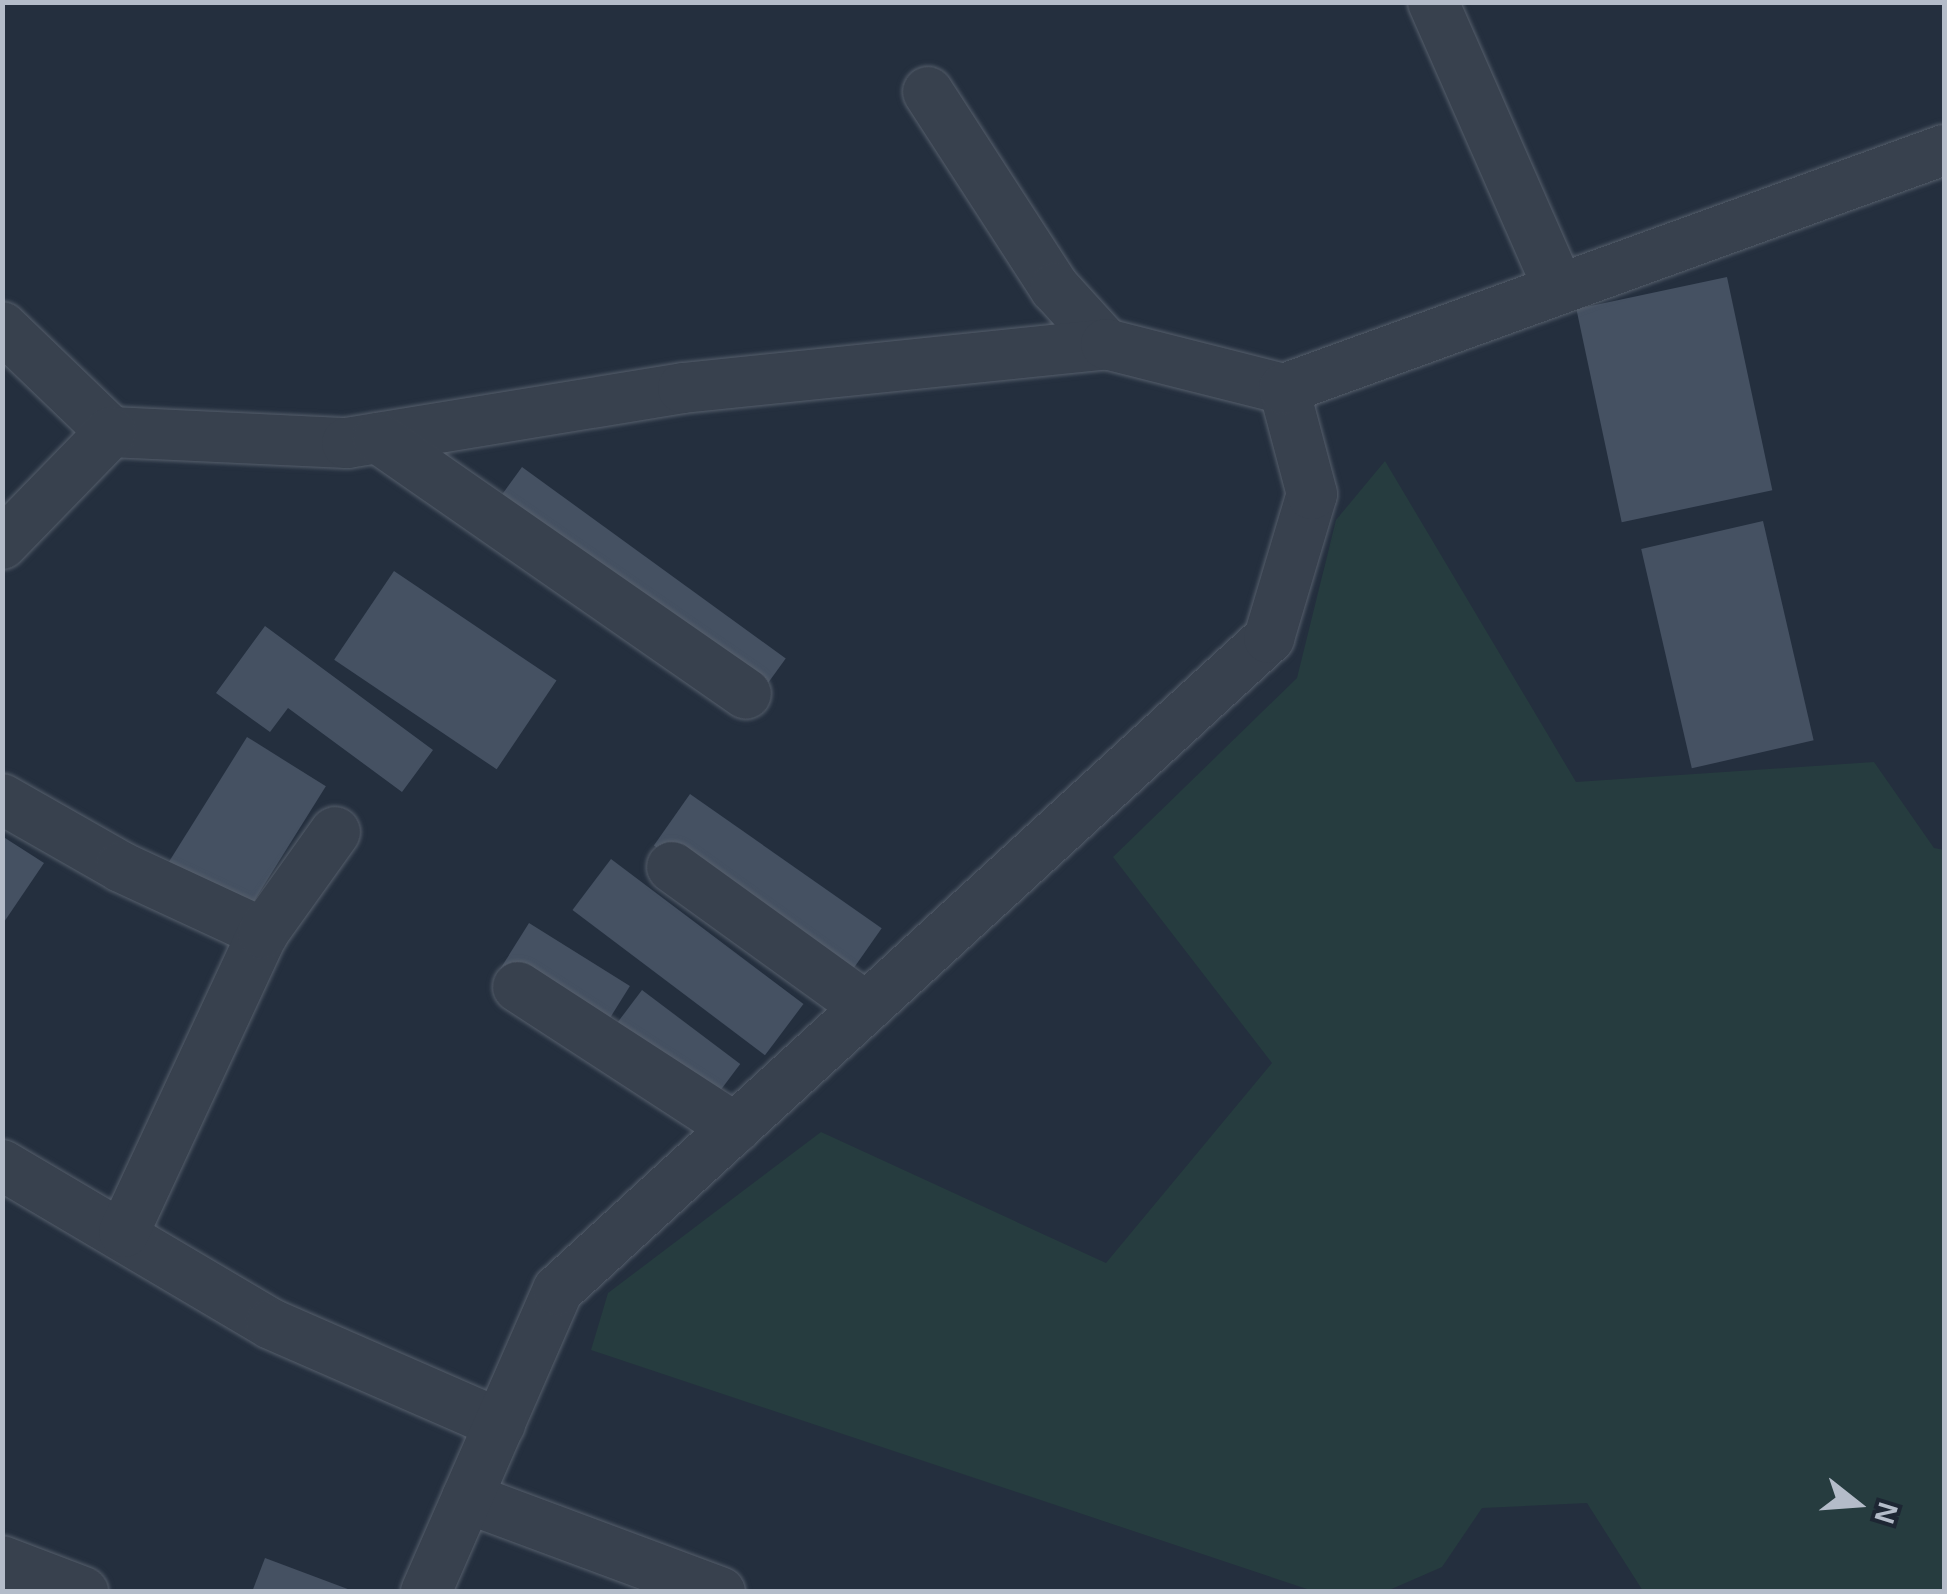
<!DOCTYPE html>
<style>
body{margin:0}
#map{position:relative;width:1947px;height:1594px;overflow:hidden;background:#242f3e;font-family:Arial,sans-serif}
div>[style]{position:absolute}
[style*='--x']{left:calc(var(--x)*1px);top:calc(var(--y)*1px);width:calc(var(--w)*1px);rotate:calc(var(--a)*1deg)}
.green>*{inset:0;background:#263c3f}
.building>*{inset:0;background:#455162;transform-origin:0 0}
.roads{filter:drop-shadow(0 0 2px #565f6c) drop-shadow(0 0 2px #565f6c)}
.minor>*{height:50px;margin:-25px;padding:0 25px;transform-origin:25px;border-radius:25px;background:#38414e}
span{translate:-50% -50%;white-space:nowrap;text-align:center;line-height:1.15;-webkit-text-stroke:8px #1d2633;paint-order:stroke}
.frame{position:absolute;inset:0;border:5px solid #b4bcc9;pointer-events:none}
.north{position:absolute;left:1807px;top:1454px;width:100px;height:100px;-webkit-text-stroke:8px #1d2633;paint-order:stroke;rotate:107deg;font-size:28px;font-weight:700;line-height:40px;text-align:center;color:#b4bcc9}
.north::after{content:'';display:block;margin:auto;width:35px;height:45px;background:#b4bcc9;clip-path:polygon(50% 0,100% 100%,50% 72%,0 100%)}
</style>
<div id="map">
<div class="green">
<div style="clip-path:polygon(1385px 461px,1576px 782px,1874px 762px,1934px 848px,1944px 850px,1944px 1591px,1643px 1591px,1587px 1503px,1482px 1508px,1442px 1567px,1387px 1591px,1313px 1591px,591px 1350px,608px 1293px,821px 1132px,1106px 1263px,1272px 1063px,1113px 857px,1297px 678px,1336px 520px)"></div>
</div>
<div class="building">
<div style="left:1727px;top:277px;width:218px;height:154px;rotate:78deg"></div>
<div style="left:522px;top:467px;width:326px;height:46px;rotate:36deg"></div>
<div style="left:1763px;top:521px;width:225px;height:125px;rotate:77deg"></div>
<div style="left:394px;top:571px;width:196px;height:107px;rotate:34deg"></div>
<div style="clip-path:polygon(265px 626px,433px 750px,402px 792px,288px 708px,270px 732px,216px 693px)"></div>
<div style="left:247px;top:737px;width:93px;height:154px;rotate:32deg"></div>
<div style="left:690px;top:794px;width:234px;height:63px;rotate:35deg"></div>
<div style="clip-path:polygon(2px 836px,44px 863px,2px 925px)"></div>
<div style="left:611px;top:859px;width:241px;height:64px;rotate:37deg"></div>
<div style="left:529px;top:923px;width:119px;height:54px;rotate:32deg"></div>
<div style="left:642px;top:990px;width:123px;height:56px;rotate:37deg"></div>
<div style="clip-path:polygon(265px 1558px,353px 1591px,353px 1592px,252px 1592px)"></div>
</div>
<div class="roads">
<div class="minor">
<div style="--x:1433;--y:2;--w:313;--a:66.3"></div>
<div style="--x:928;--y:92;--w:234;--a:57.1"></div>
<div style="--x:1055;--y:288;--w:76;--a:47.7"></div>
<div style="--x:2;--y:327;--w:151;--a:43.9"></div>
<div style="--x:111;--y:432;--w:236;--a:2.7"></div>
<div style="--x:347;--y:443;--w:340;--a:-9.3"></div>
<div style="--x:683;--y:388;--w:425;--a:-5.9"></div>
<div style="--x:1106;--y:344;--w:184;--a:14.2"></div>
<div style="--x:378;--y:438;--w:448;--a:34.8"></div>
<div style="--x:2;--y:544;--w:156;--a:-45.8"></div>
<div style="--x:2;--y:799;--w:137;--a:29.7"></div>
<div style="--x:121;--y:867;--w:157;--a:24.9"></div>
<div style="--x:672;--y:867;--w:239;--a:35.8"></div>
<div style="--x:518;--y:987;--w:259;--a:33"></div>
<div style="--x:2;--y:1165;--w:312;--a:30.6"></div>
<div style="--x:271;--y:1324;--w:250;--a:23.6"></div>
<div style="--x:124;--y:1232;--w:330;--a:-65.1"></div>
<div style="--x:263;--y:933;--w:124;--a:-54.5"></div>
<div style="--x:467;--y:1498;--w:270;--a:20.4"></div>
<div style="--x:2;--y:1561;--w:87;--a:20.9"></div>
<div style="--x:426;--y:1592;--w:330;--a:-66.4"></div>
<div style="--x:558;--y:1290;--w:965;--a:-42.52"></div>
<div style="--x:1269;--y:638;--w:150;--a:-73.4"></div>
<div style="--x:1312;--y:494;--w:109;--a:-104.9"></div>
<div style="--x:1284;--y:389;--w:702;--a:-19.91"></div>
</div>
</div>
<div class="frame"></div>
<div class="north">N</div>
</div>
